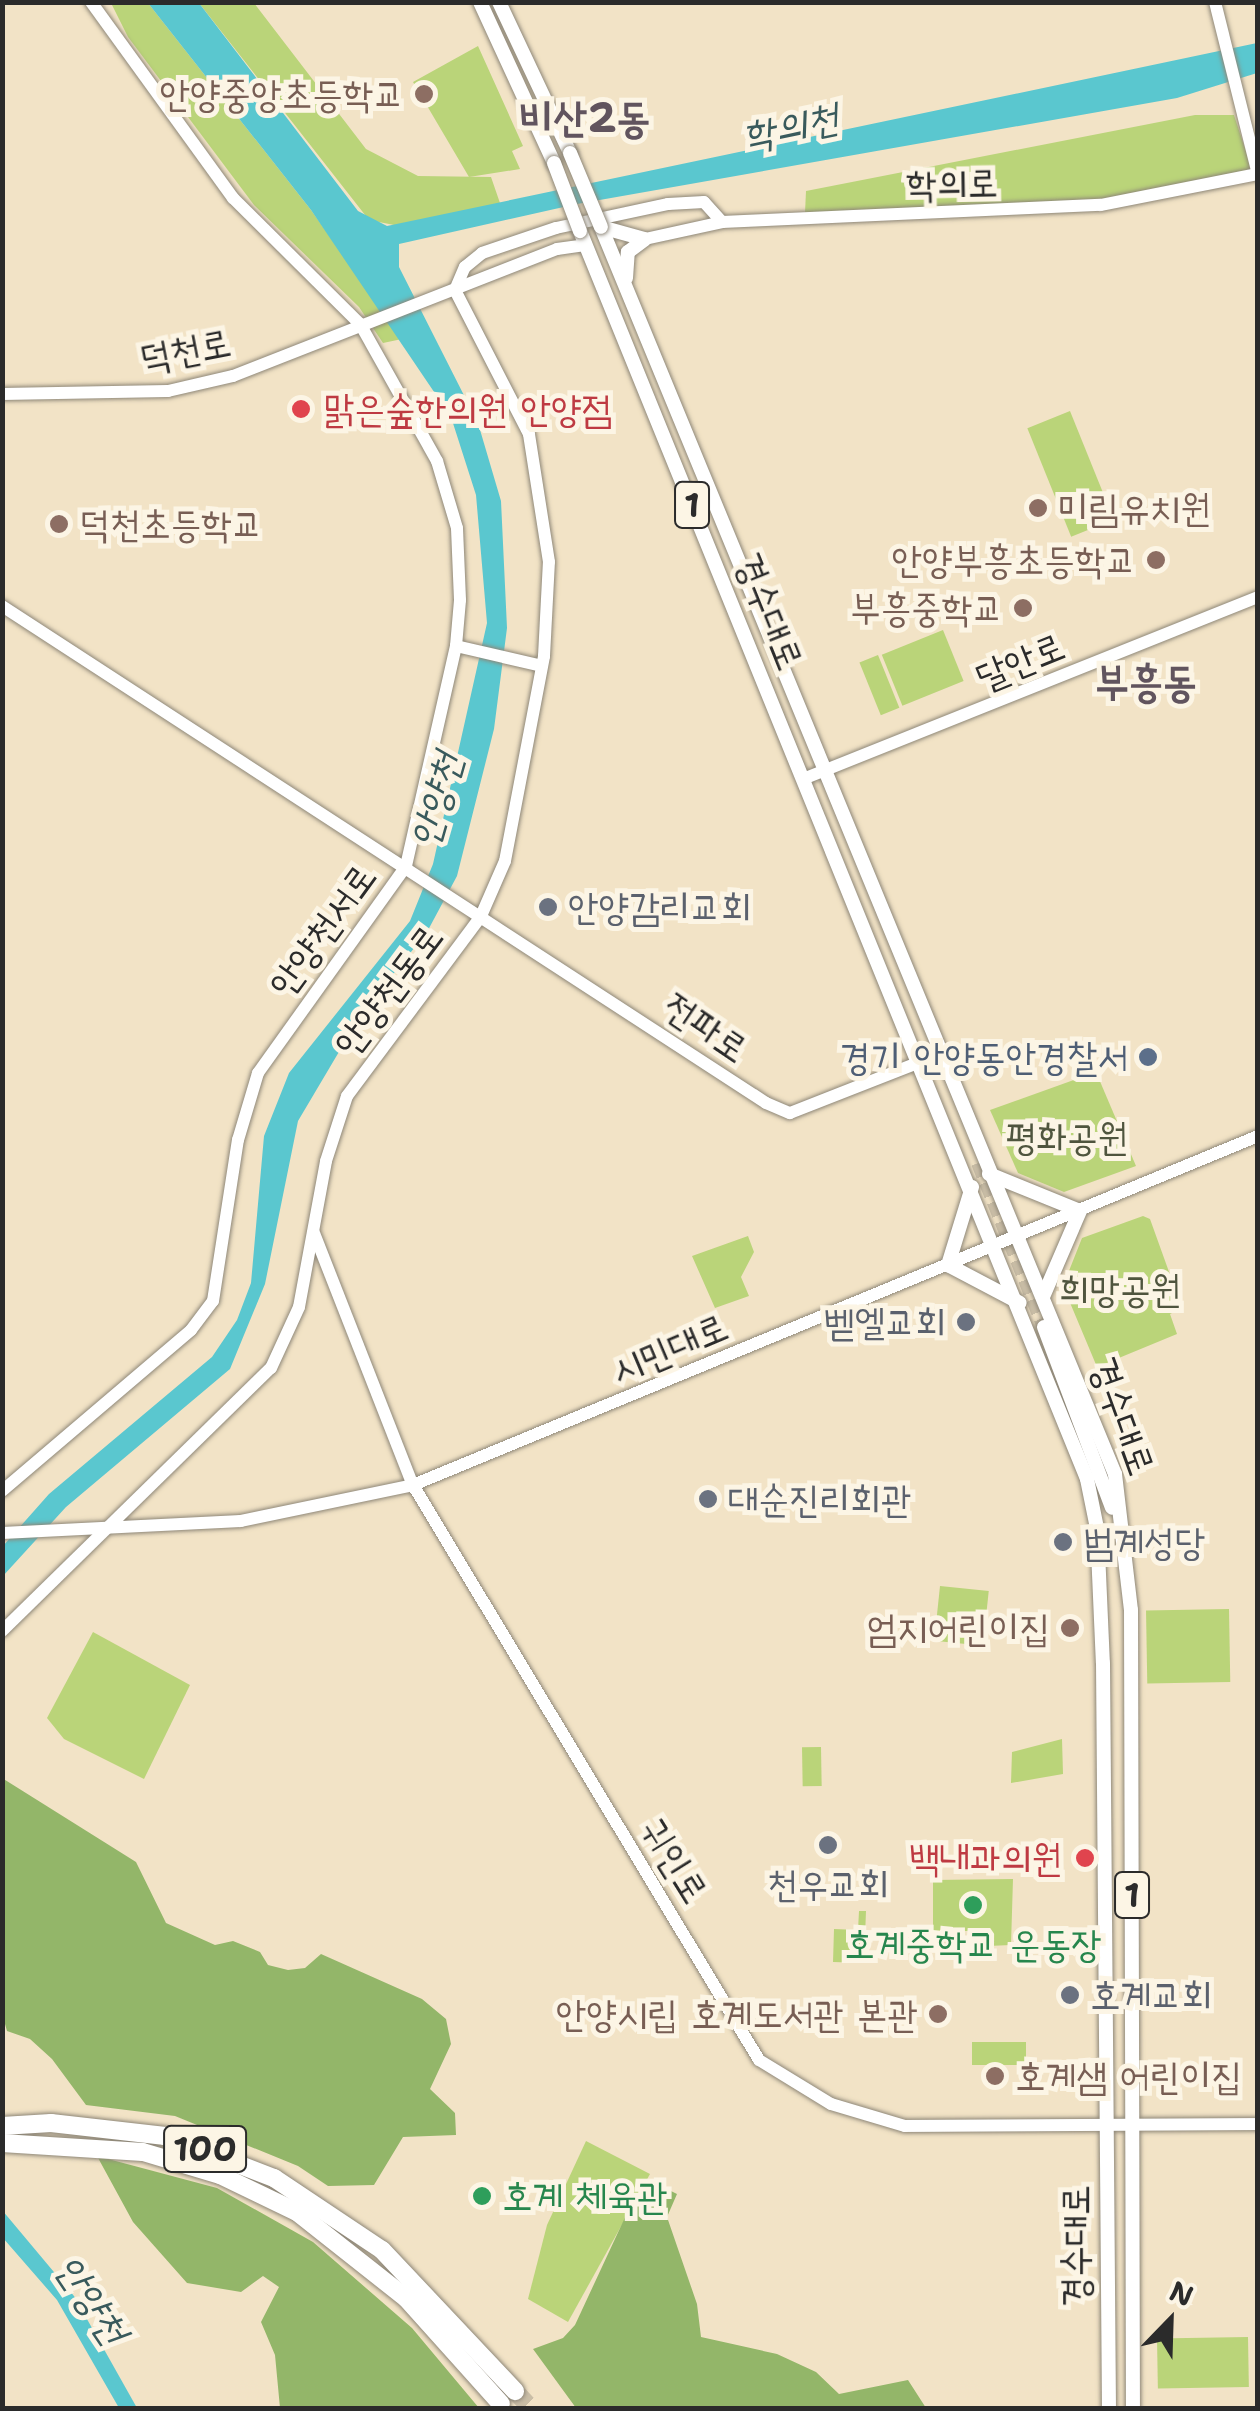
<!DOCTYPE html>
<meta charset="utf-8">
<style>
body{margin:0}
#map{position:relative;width:1260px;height:2411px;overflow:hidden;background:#f2e3c6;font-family:"Shantell Sans","Poor Story",sans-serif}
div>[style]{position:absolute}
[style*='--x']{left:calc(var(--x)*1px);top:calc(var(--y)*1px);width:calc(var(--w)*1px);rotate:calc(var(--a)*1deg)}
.green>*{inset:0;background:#bad479;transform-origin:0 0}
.forest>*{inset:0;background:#93b669}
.water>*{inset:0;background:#5ac7cf}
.primary-tunnel>*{height:14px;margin-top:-7px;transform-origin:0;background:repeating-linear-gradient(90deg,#cabea7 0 14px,transparent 0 21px)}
.highway-tunnel>*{height:18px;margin-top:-9px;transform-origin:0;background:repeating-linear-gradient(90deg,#cabea7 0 18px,transparent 0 27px)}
.roads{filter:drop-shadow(0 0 2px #8e8778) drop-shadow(0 0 2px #8e8778)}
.secondary>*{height:12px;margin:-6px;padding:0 6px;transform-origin:6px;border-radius:6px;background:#fff}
.primary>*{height:14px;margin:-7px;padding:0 7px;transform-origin:7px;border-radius:7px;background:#fff}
.highway>*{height:18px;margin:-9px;padding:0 9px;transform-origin:9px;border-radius:9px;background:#fff}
.bridges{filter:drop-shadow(0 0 2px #8e8778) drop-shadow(0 0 2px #8e8778)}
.primary-bridge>*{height:14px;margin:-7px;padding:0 7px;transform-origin:7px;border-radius:7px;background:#fff}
.dots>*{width:28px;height:28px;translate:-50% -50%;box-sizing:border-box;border:5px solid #fcf5e5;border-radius:50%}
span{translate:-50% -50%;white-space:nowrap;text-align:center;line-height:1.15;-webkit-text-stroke:10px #fcf5e5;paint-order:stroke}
.shield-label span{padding:2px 8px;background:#fcf5e5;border:2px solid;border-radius:8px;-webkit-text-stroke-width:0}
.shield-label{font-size:35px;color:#2b2b2b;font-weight:700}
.education-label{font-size:38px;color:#785e54}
.right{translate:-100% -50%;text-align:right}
.left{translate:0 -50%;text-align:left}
.street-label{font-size:38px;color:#2b2b2b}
.health-label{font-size:38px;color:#be3a42}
.worship-label{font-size:38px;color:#5b616d}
.service-label{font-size:38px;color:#4e5e75}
.park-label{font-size:38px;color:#4f553e}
.leisure-label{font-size:38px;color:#27864d}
.water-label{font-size:40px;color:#395a5c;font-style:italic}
.quarter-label{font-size:42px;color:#61545e;font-weight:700}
.frame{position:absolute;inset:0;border:5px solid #2b2b2b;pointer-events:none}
.north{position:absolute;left:1120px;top:2271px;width:100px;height:100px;-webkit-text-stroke:8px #fcf5e5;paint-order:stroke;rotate:23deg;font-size:28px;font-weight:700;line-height:40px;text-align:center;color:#2b2b2b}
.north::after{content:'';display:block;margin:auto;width:35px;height:45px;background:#2b2b2b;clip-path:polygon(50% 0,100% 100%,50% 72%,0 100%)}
</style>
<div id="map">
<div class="green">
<div style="clip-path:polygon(111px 3px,148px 3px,311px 210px,402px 339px,383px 343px,359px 307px,254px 205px,128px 37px)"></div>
<div style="clip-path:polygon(199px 3px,254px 3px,366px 149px,418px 176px,491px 177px,501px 206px,399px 226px,369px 220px)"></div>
<div style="clip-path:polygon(478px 46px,523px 146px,512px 151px,520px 169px,469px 177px,413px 82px)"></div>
<div style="clip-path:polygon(1195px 115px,1234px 115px,1252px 170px,1113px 199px,805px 213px,806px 191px)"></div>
<div style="left:1070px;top:411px;width:117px;height:46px;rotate:68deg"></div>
<div style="left:943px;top:630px;width:55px;height:66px;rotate:68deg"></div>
<div style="left:878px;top:655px;width:57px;height:20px;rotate:68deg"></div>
<div style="clip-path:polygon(1096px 1072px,1136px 1166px,1064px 1192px,1018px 1173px,990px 1110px)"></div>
<div style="clip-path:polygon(1143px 1216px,1150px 1219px,1182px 1308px,1170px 1314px,1177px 1334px,1097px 1367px,1063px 1286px,1082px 1238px)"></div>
<div style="clip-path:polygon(748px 1236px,754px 1252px,741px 1277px,749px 1296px,715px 1308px,692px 1256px)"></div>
<div style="left:940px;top:1586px;width:49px;height:55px;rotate:6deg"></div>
<div style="left:1229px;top:1609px;width:73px;height:83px;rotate:89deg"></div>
<div style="clip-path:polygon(93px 1632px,190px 1685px,144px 1779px,64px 1739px,47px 1718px)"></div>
<div style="clip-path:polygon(1062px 1739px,1063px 1774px,1011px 1783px,1012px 1752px)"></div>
<div style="left:821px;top:1747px;width:39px;height:19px;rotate:89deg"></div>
<div style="clip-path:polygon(1013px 1879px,1011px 1945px,988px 1946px,987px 1931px,933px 1931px,933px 1880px)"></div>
<div style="clip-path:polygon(859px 1911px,866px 1911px,864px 1963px,833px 1962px,834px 1929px,858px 1930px)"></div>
<div style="left:972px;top:2042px;width:54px;height:23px"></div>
<div style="clip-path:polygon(586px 2141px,650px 2174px,568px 2322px,528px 2299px,547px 2225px)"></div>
<div style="left:1248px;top:2337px;width:50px;height:91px;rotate:89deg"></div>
</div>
<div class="forest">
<div style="clip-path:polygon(2px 1778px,136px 1862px,166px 1923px,215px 1945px,233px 1941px,260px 1952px,268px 1965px,288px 1970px,305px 1968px,321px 1954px,422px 1999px,446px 2019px,451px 2044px,430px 2089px,455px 2113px,456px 2135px,403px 2137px,374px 2185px,328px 2186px,298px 2166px,175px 2116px,86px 2105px,52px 2059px,30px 2039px,7px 2031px,3px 2017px)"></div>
<div style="clip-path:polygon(97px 2156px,217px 2188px,313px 2242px,412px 2328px,479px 2408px,280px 2408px,275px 2355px,261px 2322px,279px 2287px,263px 2276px,241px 2292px,187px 2283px,133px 2222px)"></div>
<div style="clip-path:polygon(663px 2187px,677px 2194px,667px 2217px,697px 2304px,701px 2337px,777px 2354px,816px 2372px,839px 2394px,908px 2380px,926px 2408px,576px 2408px,533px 2349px,563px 2338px,575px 2325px,634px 2198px)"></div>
</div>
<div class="water">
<div style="clip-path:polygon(148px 3px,199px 3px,358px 211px,387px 226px,1257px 43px,1257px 73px,1177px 98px,577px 204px,399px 244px,399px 267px,478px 423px,501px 501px,507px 628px,494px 729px,457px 876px,427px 932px,362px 1013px,298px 1121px,265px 1284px,230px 1369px,66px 1507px,3px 1576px,3px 1546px,49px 1494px,212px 1357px,237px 1320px,251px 1283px,264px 1136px,289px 1073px,410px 921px,433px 864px,487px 623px,476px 495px,451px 417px,311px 210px)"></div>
<div style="clip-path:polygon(2px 2210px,74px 2296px,137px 2408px,119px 2408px,57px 2300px,3px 2238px)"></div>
</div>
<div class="primary-tunnel">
<div style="--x:978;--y:1163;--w:177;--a:68.1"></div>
</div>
<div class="highway-tunnel">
<div style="--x:515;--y:2391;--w:23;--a:47"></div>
</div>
<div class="roads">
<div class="secondary">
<div style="--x:1215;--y:2;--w:178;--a:76"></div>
<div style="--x:645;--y:239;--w:79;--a:-12.4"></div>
<div style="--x:722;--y:222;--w:379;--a:-2.6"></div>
<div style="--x:1101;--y:205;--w:160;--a:-11.2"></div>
<div style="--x:2;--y:394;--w:166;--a:-1"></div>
<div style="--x:168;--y:391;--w:67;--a:-13"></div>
<div style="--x:233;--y:376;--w:348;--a:-21.4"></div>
<div style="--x:557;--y:249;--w:28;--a:-8"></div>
<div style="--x:2;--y:606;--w:911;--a:33.04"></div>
<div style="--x:766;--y:1103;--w:26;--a:23"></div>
<div style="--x:790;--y:1113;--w:140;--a:-21.4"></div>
<div style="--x:456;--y:646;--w:88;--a:13.1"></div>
<div style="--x:803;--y:779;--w:490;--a:-21.8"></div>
<div style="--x:314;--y:1233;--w:271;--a:68.6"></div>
<div style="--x:413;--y:1485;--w:671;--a:58.96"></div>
<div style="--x:759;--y:2060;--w:84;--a:31.4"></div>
<div style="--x:831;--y:2104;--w:77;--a:16.6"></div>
<div style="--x:905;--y:2126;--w:353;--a:-0.3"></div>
<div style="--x:2;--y:1491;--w:248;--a:-40.4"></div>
<div style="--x:191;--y:1330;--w:36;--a:-53"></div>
<div style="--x:213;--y:1301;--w:163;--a:-81.2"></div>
<div style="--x:238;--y:1140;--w:70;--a:-73.4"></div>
<div style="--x:258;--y:1073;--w:254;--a:-54.4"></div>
<div style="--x:406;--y:866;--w:226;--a:-77.2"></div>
<div style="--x:456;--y:646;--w:46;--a:-85"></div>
<div style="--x:460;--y:600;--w:72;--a:-92.4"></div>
<div style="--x:457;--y:528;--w:70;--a:-106.6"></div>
<div style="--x:437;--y:461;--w:157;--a:-119.3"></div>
<div style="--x:360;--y:324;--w:179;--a:-135.2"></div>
<div style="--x:233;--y:198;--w:242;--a:-125.9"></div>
<div style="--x:2;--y:1533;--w:239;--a:-2.9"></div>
<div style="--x:241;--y:1521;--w:176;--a:-11.8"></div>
<div style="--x:413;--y:1485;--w:914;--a:-22.44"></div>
<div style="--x:2;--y:1631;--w:376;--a:-44.4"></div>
<div style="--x:271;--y:1368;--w:67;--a:-65.3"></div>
<div style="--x:299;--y:1307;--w:148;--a:-79.5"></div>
<div style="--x:326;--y:1161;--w:68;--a:-72.1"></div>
<div style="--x:347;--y:1096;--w:224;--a:-53.3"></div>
<div style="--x:481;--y:916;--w:60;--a:-66.4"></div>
<div style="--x:505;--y:861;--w:209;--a:-79.2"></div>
<div style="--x:544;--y:656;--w:94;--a:-87"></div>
<div style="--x:549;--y:562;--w:130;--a:-98.9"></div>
<div style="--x:529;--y:434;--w:162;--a:-117.2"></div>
<div style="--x:455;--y:290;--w:25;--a:-67"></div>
<div style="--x:465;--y:267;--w:22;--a:-39"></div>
<div style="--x:482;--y:253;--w:78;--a:-18.7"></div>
<div style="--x:556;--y:228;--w:115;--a:-12.1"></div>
<div style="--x:668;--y:204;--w:36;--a:-3"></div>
<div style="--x:704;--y:202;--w:27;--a:48"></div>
</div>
<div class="primary">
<div style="--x:480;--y:2;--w:177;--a:65.3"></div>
<div style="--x:499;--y:2;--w:167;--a:64.8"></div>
<div style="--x:601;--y:227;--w:1349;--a:67.6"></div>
<div style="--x:1115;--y:1474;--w:137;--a:83.3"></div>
<div style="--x:1131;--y:1610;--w:798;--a:89.86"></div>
<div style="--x:601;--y:227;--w:45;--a:15.6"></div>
<div style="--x:580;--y:231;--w:1347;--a:67.89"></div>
<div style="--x:1087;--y:1479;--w:50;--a:78.5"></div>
<div style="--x:1097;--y:1528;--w:135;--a:87.5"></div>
<div style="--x:1103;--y:1663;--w:745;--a:89.54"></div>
<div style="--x:626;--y:278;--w:26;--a:-86"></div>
<div style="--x:628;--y:252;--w:21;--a:-37"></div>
<div style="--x:989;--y:1174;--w:98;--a:22.1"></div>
<div style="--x:1080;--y:1211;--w:94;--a:113.3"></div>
<div style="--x:972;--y:1187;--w:82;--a:107.1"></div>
<div style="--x:948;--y:1265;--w:81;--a:27.8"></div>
<div style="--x:1044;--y:1327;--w:193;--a:69.4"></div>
</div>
<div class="highway">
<div style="--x:2;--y:2126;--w:49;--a:-3.5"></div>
<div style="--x:51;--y:2123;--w:115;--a:6.5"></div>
<div style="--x:165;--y:2136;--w:117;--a:21.1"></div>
<div style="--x:274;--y:2178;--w:130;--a:33.7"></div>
<div style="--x:382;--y:2250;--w:194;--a:46.7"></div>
<div style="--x:2;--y:2143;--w:141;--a:3.7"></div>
<div style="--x:143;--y:2152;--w:80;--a:16.6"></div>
<div style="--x:220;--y:2175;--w:85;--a:25.7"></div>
<div style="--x:297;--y:2212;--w:139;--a:38.3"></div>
<div style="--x:406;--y:2298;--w:142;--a:48.1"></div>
</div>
</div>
<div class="bridges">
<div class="primary-bridge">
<div style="--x:570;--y:153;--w:80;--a:67.3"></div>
<div style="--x:554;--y:163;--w:73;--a:69.1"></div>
</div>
</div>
<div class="dots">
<div style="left:424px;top:94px;background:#8d6e63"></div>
<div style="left:301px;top:409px;background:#e0444e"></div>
<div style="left:1038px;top:508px;background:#8d6e63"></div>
<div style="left:59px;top:524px;background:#8d6e63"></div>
<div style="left:1156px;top:560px;background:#8d6e63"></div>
<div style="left:1023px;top:608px;background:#8d6e63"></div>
<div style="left:548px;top:907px;background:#6b7280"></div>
<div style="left:1148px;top:1057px;background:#5c6f8a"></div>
<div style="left:966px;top:1322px;background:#6b7280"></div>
<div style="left:708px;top:1499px;background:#6b7280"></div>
<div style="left:1063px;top:1542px;background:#6b7280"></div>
<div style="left:1070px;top:1628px;background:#8d6e63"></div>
<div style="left:828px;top:1845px;background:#6b7280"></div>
<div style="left:1085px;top:1858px;background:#e0444e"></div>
<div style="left:973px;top:1905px;background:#2e9e5b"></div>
<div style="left:1070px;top:1995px;background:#6b7280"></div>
<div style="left:938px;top:2014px;background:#8d6e63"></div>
<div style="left:995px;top:2076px;background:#8d6e63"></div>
<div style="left:482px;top:2196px;background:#2e9e5b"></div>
</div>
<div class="shield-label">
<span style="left:692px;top:505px">1</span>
<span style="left:1132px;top:1895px">1</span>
<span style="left:205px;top:2149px">100</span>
</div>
<div class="education-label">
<span class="right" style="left:404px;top:94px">안양중앙초등학교</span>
<span class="left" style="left:1058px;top:508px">미림유치원</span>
<span class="left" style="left:79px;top:524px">덕천초등학교</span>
<span class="right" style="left:1136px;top:560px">안양부흥초등학교</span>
<span class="right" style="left:1003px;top:608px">부흥중학교</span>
<span class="right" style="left:1050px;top:1628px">엄지어린이집</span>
<span class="right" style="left:918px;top:2014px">안양시립 호계도서관 본관</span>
<span class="left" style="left:1015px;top:2076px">호계샘 어린이집</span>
</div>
<div class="street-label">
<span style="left:952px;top:183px;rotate:-1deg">학의로</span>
<span style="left:185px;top:350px;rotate:-11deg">덕천로</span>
<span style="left:770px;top:611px;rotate:68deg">경수대로</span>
<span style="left:1020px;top:661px;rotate:-22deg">달안로</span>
<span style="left:322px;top:930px;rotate:-54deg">안양천서로</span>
<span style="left:388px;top:990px;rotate:-53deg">안양천동로</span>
<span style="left:706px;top:1027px;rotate:34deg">전파로</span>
<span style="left:669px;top:1348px;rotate:-23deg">시민대로</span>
<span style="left:1123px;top:1416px;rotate:70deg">경수대로</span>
<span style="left:675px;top:1860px;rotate:58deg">귀인로</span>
<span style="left:1075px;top:2246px;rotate:-90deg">경수대로</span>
</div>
<div class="health-label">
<span class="left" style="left:324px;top:409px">맑은숲한의원 안양점</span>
<span class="right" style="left:1062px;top:1858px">백내과의원</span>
</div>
<div class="worship-label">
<span class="left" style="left:568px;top:907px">안양감리교회</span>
<span class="right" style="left:946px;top:1322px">벧엘교회</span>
<span class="left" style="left:728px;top:1499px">대순진리회관</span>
<span class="left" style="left:1083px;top:1542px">범계성당</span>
<span style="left:828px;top:1884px">천우교회</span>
<span class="left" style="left:1090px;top:1995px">호계교회</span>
</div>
<div class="service-label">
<span class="right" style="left:1128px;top:1057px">경기 안양동안경찰서</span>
</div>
<div class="park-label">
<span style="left:1067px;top:1137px">평화공원</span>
<span style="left:1120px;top:1289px">희망공원</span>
</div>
<div class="leisure-label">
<span style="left:973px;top:1944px">호계중학교 운동장</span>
<span class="left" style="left:502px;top:2196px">호계 체육관</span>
</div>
<div class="water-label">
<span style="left:790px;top:126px;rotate:-12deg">학의천</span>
<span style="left:435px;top:800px;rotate:-74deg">안양천</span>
<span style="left:92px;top:2299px;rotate:56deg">안양천</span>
</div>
<div class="quarter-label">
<span style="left:585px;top:117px">비산2동</span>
<span style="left:1146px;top:681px">부흥동</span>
</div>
<div class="frame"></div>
<div class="north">N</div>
</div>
